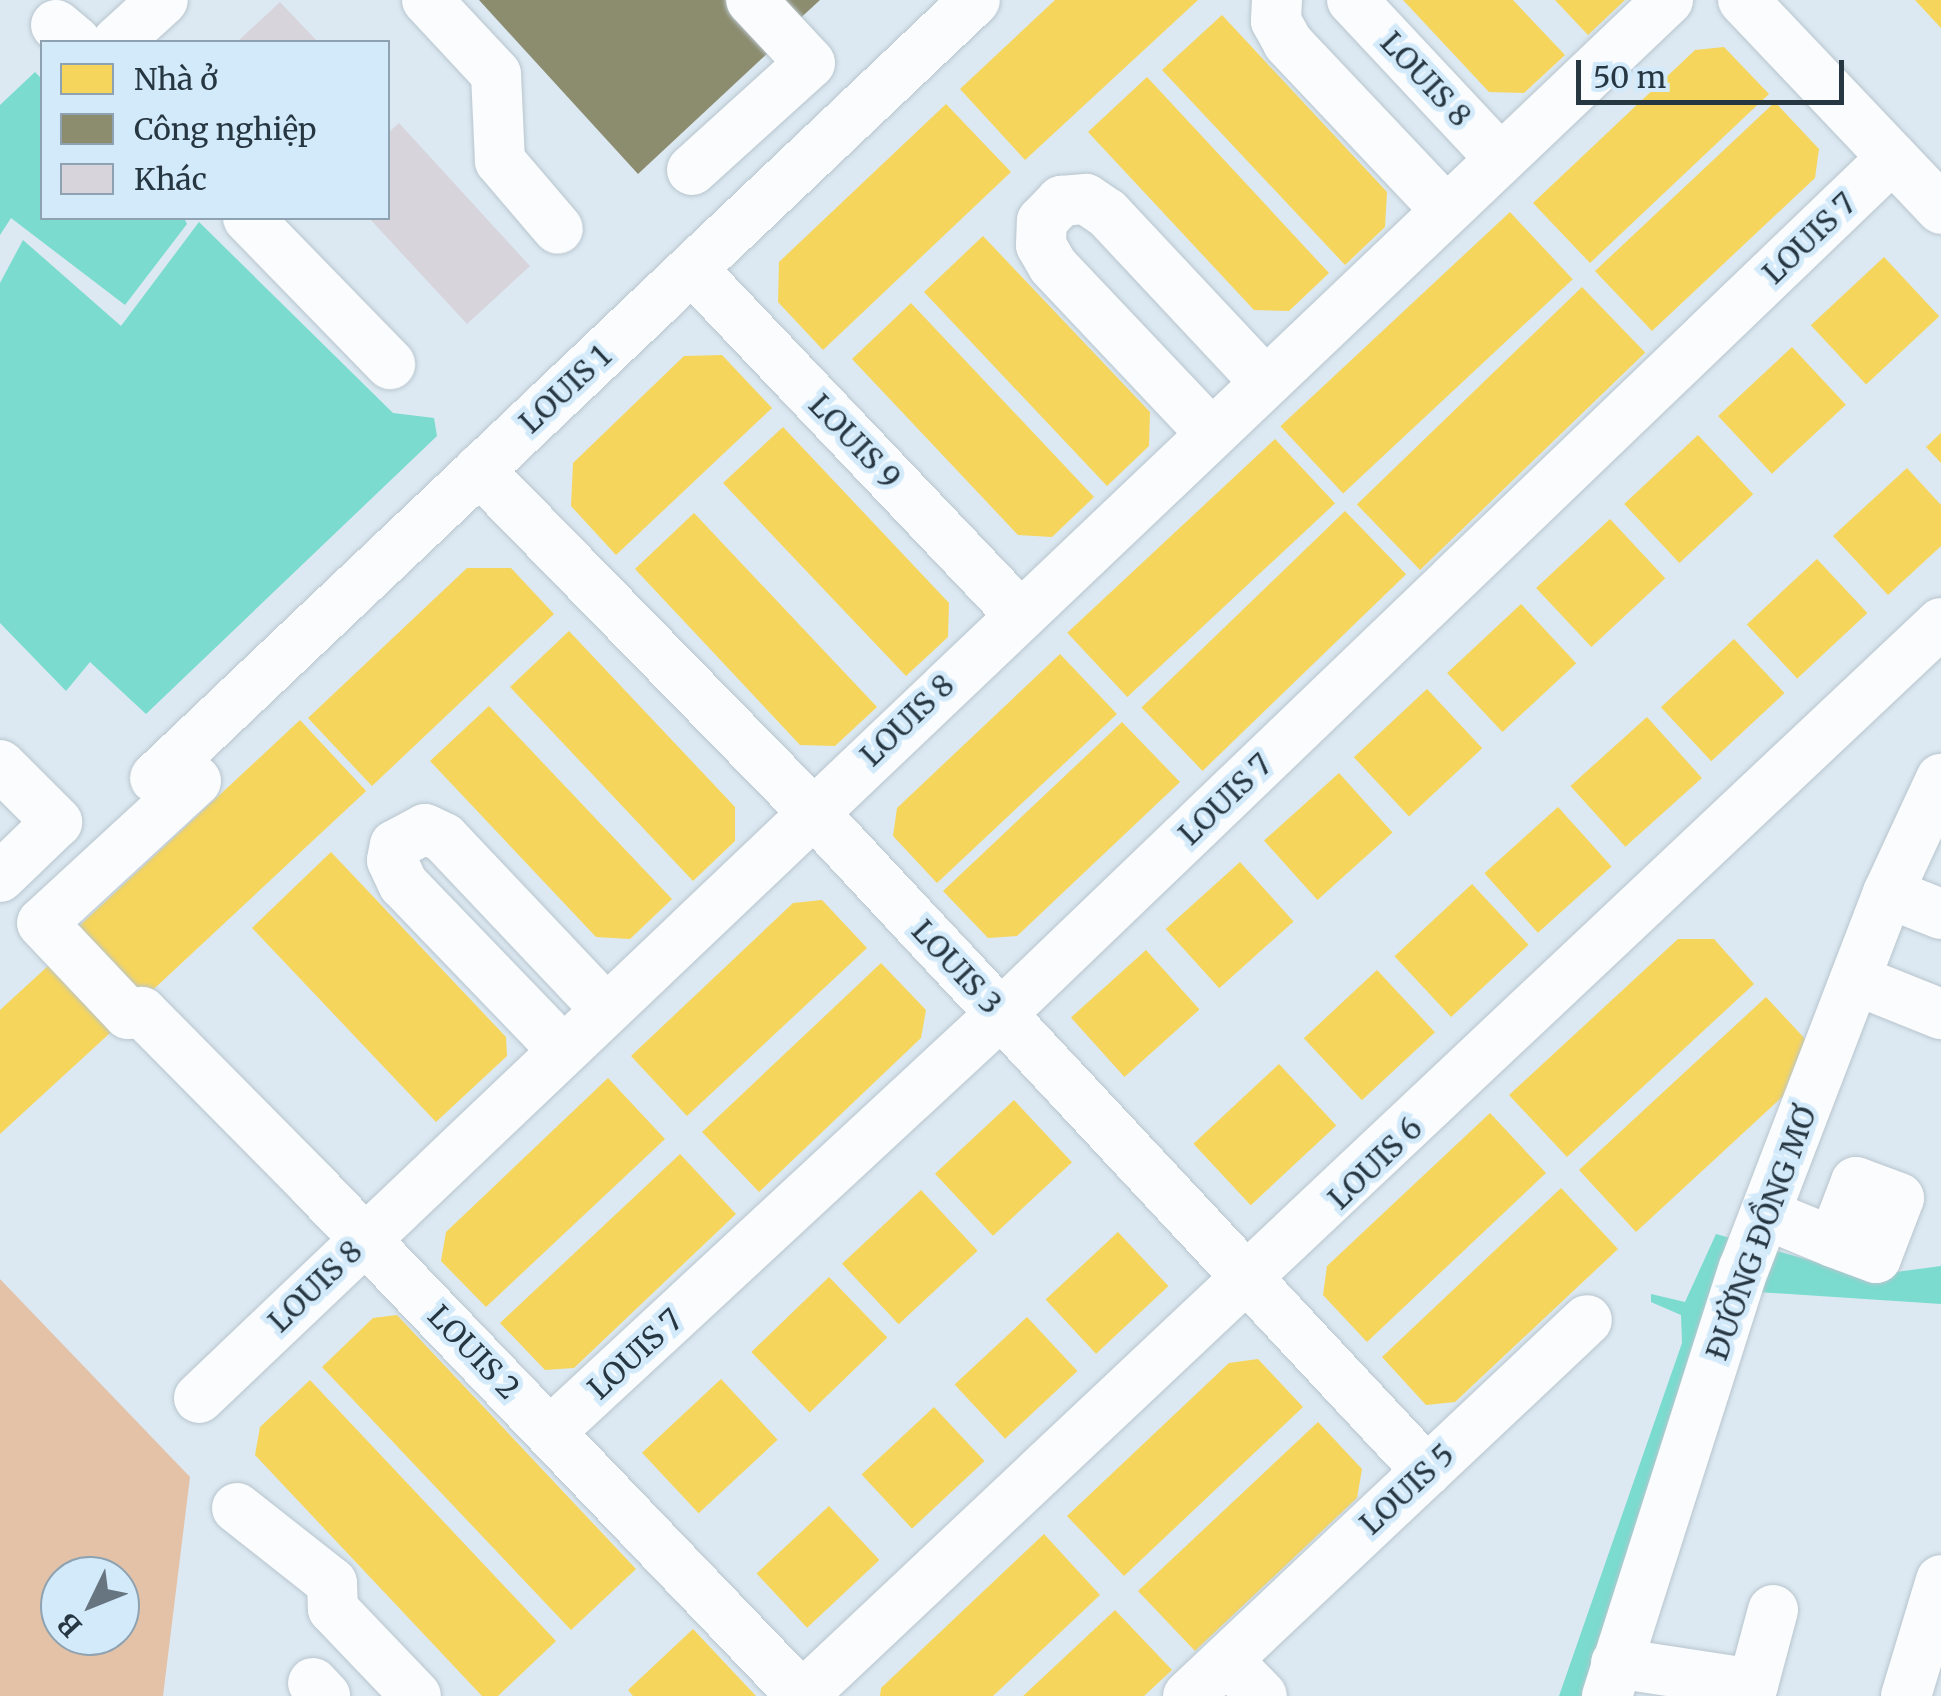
<!DOCTYPE html>
<meta charset="utf-8">
<style>
body{margin:0}
#map{position:relative;width:1941px;height:1696px;overflow:hidden;background:#dce9f2;font-family:Merriweather,serif}
div>[style]{position:absolute}
[style*='--x']{left:calc(var(--x)*1px);top:calc(var(--y)*1px);width:calc(var(--w)*1px);rotate:calc(var(--a)*1deg)}
.green>*{inset:0;background:#e4c2a7}
.water>*{inset:0;background:#7adbce}
.homes>*{inset:0;background:#f6d55c;transform-origin:0 0}
.industry>*{inset:0;background:#8c8c6e}
.building>*{inset:0;background:#d7d4dc}
.roads{filter:drop-shadow(0 0 2px #b8c5ce) drop-shadow(0 0 2px #b8c5ce)}
.minor>*{height:50px;margin:-25px;padding:0 25px;transform-origin:25px;border-radius:25px;background:#fafcfd}
span{translate:-50% -50%;white-space:nowrap;text-align:center;line-height:1.15;-webkit-text-stroke:10px #d3eafb;paint-order:stroke}
.street-label{font-size:30px;color:#273742}
.legend{position:absolute;left:40px;top:40px;width:350px;height:180px;box-sizing:border-box;background:#d3eafb;border:2px solid #8ea2b1;margin:0;padding:12px 18px;list-style:none;font-size:30px;color:#273742}
.legend li{display:flex;align-items:center;gap:20px;height:50px}
.legend b{width:50px;border:2px solid #8ea2b1}
.north{position:absolute;left:40px;top:1556px;width:100px;height:100px;box-sizing:border-box;background:#d3eafb;border:2px solid #8ea2b1;border-radius:50%;rotate:227deg;font-size:28px;font-weight:700;line-height:40px;text-align:center;color:#273742}
.north::after{content:'';display:block;margin:auto;width:35px;height:45px;background:#667580;clip-path:polygon(50% 0,100% 100%,50% 72%,0 100%)}
.scale{position:absolute;left:1576px;top:60px;width:268px;height:45px;box-sizing:border-box;border:5px solid #273742;border-top:0;padding-left:12px;font-size:30px;line-height:35px;white-space:nowrap;color:#273742;-webkit-text-stroke:8px #d3eafb;paint-order:stroke}
</style>
<div id="map">
<div class="green">
<div style="clip-path:polygon(evenodd,0 1279px,190px 1477px,163px 1696px,0 1696px,0 1279px,60px 1576px,120px 1576px,120px 1636px,60px 1636px,60px 1576px)"></div>
</div>
<div class="water">
<div style="clip-path:polygon(35px 72px,42px 79px,42px 218px,184px 218px,187px 224px,125px 305px,11px 218px,0 235px,0 105px)"></div>
<div style="clip-path:polygon(199px 222px,393px 413px,434px 418px,437px 436px,146px 714px,90px 662px,66px 691px,0 623px,0 283px,23px 240px,121px 326px)"></div>
<div style="clip-path:polygon(1716px 1234px,1866px 1276px,1941px 1266px,1941px 1304px,1712px 1289px,1591px 1696px,1559px 1696px,1682px 1343px,1681px 1315px,1651px 1302px,1651px 1294px,1685px 1302px)"></div>
</div>
<div class="homes">
<div style="clip-path:polygon(1055px 0,1198px 0,1025px 160px,960px 89px)"></div>
<div style="clip-path:polygon(1403px 0,1513px 0,1565px 55px,1524px 93px,1489px 92px)"></div>
<div style="clip-path:polygon(1555px 0,1625px 0,1588px 35px)"></div>
<div style="clip-path:polygon(1915px 0,1941px 0,1941px 28px)"></div>
<div style="clip-path:polygon(1222px 15px,1387px 192px,1385px 227px,1345px 265px,1162px 70px)"></div>
<div style="clip-path:polygon(1724px 47px,1769px 94px,1590px 263px,1533px 203px,1695px 50px)"></div>
<div style="clip-path:polygon(1147px 77px,1329px 273px,1289px 311px,1254px 310px,1088px 132px)"></div>
<div style="clip-path:polygon(1775px 102px,1819px 149px,1815px 178px,1652px 331px,1595px 271px)"></div>
<div style="clip-path:polygon(946px 104px,1011px 172px,823px 350px,778px 302px,779px 262px)"></div>
<div style="left:1510px;top:212px;width:92px;height:314px;rotate:47deg"></div>
<div style="clip-path:polygon(983px 236px,1150px 412px,1149px 446px,1107px 486px,924px 292px)"></div>
<div style="left:1884px;top:257px;width:81px;height:100px;rotate:47deg"></div>
<div style="left:1582px;top:287px;width:91px;height:313px;rotate:46deg"></div>
<div style="clip-path:polygon(911px 303px,1094px 497px,1052px 537px,1018px 535px,852px 359px)"></div>
<div style="left:1792px;top:347px;width:79px;height:101px;rotate:47deg"></div>
<div style="clip-path:polygon(722px 355px,772px 408px,616px 555px,571px 506px,573px 463px,684px 356px)"></div>
<div style="clip-path:polygon(783px 427px,949px 603px,948px 637px,906px 676px,723px 483px)"></div>
<div style="clip-path:polygon(1941px 433px,1941px 463px,1926px 447px)"></div>
<div style="left:1698px;top:435px;width:81px;height:101px;rotate:47deg"></div>
<div style="left:1275px;top:439px;width:88px;height:284px;rotate:47deg"></div>
<div style="clip-path:polygon(1907px 468px,1941px 505px,1941px 546px,1888px 595px,1833px 536px)"></div>
<div style="left:1345px;top:511px;width:88px;height:283px;rotate:46deg"></div>
<div style="clip-path:polygon(694px 513px,877px 707px,835px 746px,800px 745px,635px 569px)"></div>
<div style="left:1610px;top:519px;width:81px;height:101px;rotate:47deg"></div>
<div style="left:1817px;top:559px;width:74px;height:96px;rotate:47deg"></div>
<div style="clip-path:polygon(467px 568px,511px 568px,554px 614px,372px 786px,308px 718px)"></div>
<div style="left:1521px;top:604px;width:81px;height:101px;rotate:47deg"></div>
<div style="clip-path:polygon(569px 631px,735px 807px,735px 841px,693px 881px,510px 687px)"></div>
<div style="left:1734px;top:639px;width:74px;height:100px;rotate:47deg"></div>
<div style="clip-path:polygon(1060px 654px,1117px 714px,937px 883px,893px 836px,897px 808px)"></div>
<div style="left:1427px;top:689px;width:81px;height:100px;rotate:47deg"></div>
<div style="clip-path:polygon(489px 706px,672px 899px,630px 939px,596px 937px,430px 761px)"></div>
<div style="left:1647px;top:717px;width:82px;height:103px;rotate:48deg"></div>
<div style="left:300px;top:720px;width:97px;height:316px;rotate:47deg"></div>
<div style="clip-path:polygon(1122px 722px,1180px 782px,1017px 936px,988px 938px,943px 891px)"></div>
<div style="left:1339px;top:773px;width:80px;height:101px;rotate:48deg"></div>
<div style="left:1558px;top:807px;width:80px;height:99px;rotate:48deg"></div>
<div style="clip-path:polygon(331px 852px,506px 1037px,507px 1056px,436px 1122px,252px 928px)"></div>
<div style="left:1240px;top:862px;width:80px;height:100px;rotate:48deg"></div>
<div style="left:1472px;top:884px;width:83px;height:106px;rotate:47deg"></div>
<div style="clip-path:polygon(822px 900px,867px 948px,687px 1116px,631px 1056px,793px 903px)"></div>
<div style="clip-path:polygon(1678px 939px,1714px 939px,1754px 984px,1567px 1157px,1509px 1095px)"></div>
<div style="left:1146px;top:950px;width:80px;height:101px;rotate:48deg"></div>
<div style="clip-path:polygon(60px 955px,122px 1022px,0 1134px,0 1010px)"></div>
<div style="clip-path:polygon(881px 963px,926px 1010px,921px 1038px,759px 1192px,702px 1132px)"></div>
<div style="left:1377px;top:970px;width:85px;height:100px;rotate:47deg"></div>
<div style="clip-path:polygon(1766px 997px,1807px 1041px,1805px 1076px,1636px 1232px,1579px 1170px)"></div>
<div style="left:1279px;top:1064px;width:84px;height:117px;rotate:47deg"></div>
<div style="clip-path:polygon(608px 1078px,665px 1139px,486px 1307px,441px 1261px,446px 1232px)"></div>
<div style="left:1014px;top:1100px;width:85px;height:108px;rotate:47deg"></div>
<div style="clip-path:polygon(1490px 1113px,1546px 1173px,1367px 1342px,1323px 1295px,1327px 1266px)"></div>
<div style="clip-path:polygon(680px 1154px,736px 1214px,574px 1368px,545px 1370px,500px 1323px)"></div>
<div style="clip-path:polygon(1561px 1188px,1618px 1249px,1455px 1402px,1426px 1405px,1382px 1357px)"></div>
<div style="left:921px;top:1190px;width:83px;height:108px;rotate:47deg"></div>
<div style="left:1118px;top:1232px;width:74px;height:99px;rotate:47deg"></div>
<div style="left:829px;top:1277px;width:84px;height:108px;rotate:46deg"></div>
<div style="clip-path:polygon(397px 1315px,636px 1569px,571px 1630px,322px 1367px,373px 1318px)"></div>
<div style="left:1027px;top:1317px;width:74px;height:99px;rotate:47deg"></div>
<div style="clip-path:polygon(1258px 1359px,1303px 1407px,1124px 1576px,1067px 1516px,1229px 1363px)"></div>
<div style="left:721px;top:1379px;width:83px;height:108px;rotate:47deg"></div>
<div style="clip-path:polygon(310px 1380px,556px 1641px,498px 1696px,482px 1696px,255px 1455px,260px 1427px)"></div>
<div style="left:934px;top:1407px;width:74px;height:99px;rotate:47deg"></div>
<div style="clip-path:polygon(1318px 1422px,1362px 1469px,1357px 1498px,1195px 1651px,1138px 1591px)"></div>
<div style="left:829px;top:1506px;width:74px;height:99px;rotate:47deg"></div>
<div style="clip-path:polygon(1044px 1534px,1100px 1595px,993px 1696px,880px 1696px,881px 1688px)"></div>
<div style="clip-path:polygon(1115px 1610px,1172px 1670px,1144px 1696px,1023px 1696px)"></div>
<div style="clip-path:polygon(693px 1629px,756px 1696px,633px 1696px,628px 1690px)"></div>
</div>
<div class="industry">
<div style="clip-path:polygon(479px 0,725px 0,771px 50px,638px 174px)"></div>
<div style="clip-path:polygon(772px 0,820px 0,794px 24px)"></div>
</div>
<div class="building">
<div style="clip-path:polygon(280px 2px,318px 42px,237px 42px)"></div>
<div style="clip-path:polygon(399px 123px,530px 266px,467px 324px,369px 218px,388px 218px,388px 133px)"></div>
</div>
<div class="roads">
<div class="minor">
<div style="--x:427;--y:0;--w:101;--a:47"></div>
<div style="--x:496;--y:74;--w:87;--a:87.4"></div>
<div style="--x:500;--y:161;--w:89;--a:49.5"></div>
<div style="--x:1277;--y:0;--w:21;--a:93"></div>
<div style="--x:1276;--y:21;--w:25;--a:61"></div>
<div style="--x:1288;--y:43;--w:228;--a:46.6"></div>
<div style="--x:1352;--y:0;--w:216;--a:46.9"></div>
<div style="--x:1743;--y:0;--w:288;--a:46.5"></div>
<div style="--x:56;--y:25;--w:26;--a:40"></div>
<div style="--x:117;--y:42;--w:62;--a:-42.4"></div>
<div style="--x:692;--y:170;--w:159;--a:-42.2"></div>
<div style="--x:810;--y:63;--w:86;--a:-133.1"></div>
<div style="--x:248;--y:218;--w:204;--a:45.8"></div>
<div style="--x:692;--y:269;--w:475;--a:46.5"></div>
<div style="--x:1210;--y:432;--w:228;--a:-133.4"></div>
<div style="--x:1053;--y:266;--w:24;--a:-120"></div>
<div style="--x:1041;--y:245;--w:24;--a:-88"></div>
<div style="--x:1042;--y:221;--w:28;--a:-46"></div>
<div style="--x:1061;--y:201;--w:25;--a:-5"></div>
<div style="--x:1086;--y:199;--w:25;--a:34"></div>
<div style="--x:1107;--y:213;--w:230;--a:46.9"></div>
<div style="--x:479;--y:470;--w:477;--a:45.7"></div>
<div style="--x:812;--y:811;--w:902;--a:47.02"></div>
<div style="--x:174;--y:760;--w:30;--a:44"></div>
<div style="--x:196;--y:781;--w:209;--a:137.3"></div>
<div style="--x:42;--y:923;--w:125;--a:46.6"></div>
<div style="--x:128;--y:1014;--w:14;--a:-8"></div>
<div style="--x:142;--y:1012;--w:243;--a:45.3"></div>
<div style="--x:313;--y:1185;--w:707;--a:46.26"></div>
<div style="--x:0;--y:765;--w:81;--a:45"></div>
<div style="--x:57;--y:822;--w:79;--a:136"></div>
<div style="--x:155;--y:778;--w:1130;--a:-43.49"></div>
<div style="--x:1888;--y:893;--w:57;--a:21.6"></div>
<div style="--x:1856;--y:980;--w:92;--a:21.8"></div>
<div style="--x:562;--y:1049;--w:229;--a:-133.9"></div>
<div style="--x:403;--y:884;--w:26;--a:-115"></div>
<div style="--x:392;--y:860;--w:15;--a:-79"></div>
<div style="--x:395;--y:845;--w:34;--a:-28"></div>
<div style="--x:425;--y:829;--w:21;--a:25"></div>
<div style="--x:444;--y:838;--w:234;--a:46.6"></div>
<div style="--x:1765;--y:1214;--w:74;--a:22.4"></div>
<div style="--x:1833;--y:1242;--w:46;--a:20.4"></div>
<div style="--x:1876;--y:1258;--w:64;--a:-69"></div>
<div style="--x:1899;--y:1198;--w:46;--a:-159.6"></div>
<div style="--x:1856;--y:1182;--w:64;--a:111"></div>
<div style="--x:199;--y:1398;--w:2028;--a:-43.58"></div>
<div style="--x:550;--y:1432;--w:615;--a:-42.83"></div>
<div style="--x:1001;--y:1014;--w:1236;--a:-43.85"></div>
<div style="--x:237;--y:1508;--w:121;--a:38.3"></div>
<div style="--x:332;--y:1583;--w:26;--a:88"></div>
<div style="--x:333;--y:1609;--w:120;--a:46.3"></div>
<div style="--x:1227;--y:1660;--w:50;--a:45.8"></div>
<div style="--x:1616;--y:1663;--w:139;--a:8.7"></div>
<div style="--x:313;--y:1683;--w:18;--a:47"></div>
<div style="--x:802;--y:1696;--w:1565;--a:-43.29"></div>
<div style="--x:1188;--y:1696;--w:548;--a:-43.3"></div>
<div style="--x:1607;--y:1696;--w:449;--a:-72.3"></div>
<div style="--x:1744;--y:1268;--w:402;--a:-69"></div>
<div style="--x:1888;--y:893;--w:126;--a:-65.1"></div>
<div style="--x:1750;--y:1696;--w:89;--a:-75"></div>
<div style="--x:1906;--y:1696;--w:121;--a:-73.2"></div>
</div>
</div>
<div class="street-label">
<span style="left:1426px;top:79px;rotate:47deg">LOUIS 8</span>
<span style="left:1809px;top:238px;rotate:-44deg">LOUIS 7</span>
<span style="left:565px;top:389px;rotate:-43deg">LOUIS 1</span>
<span style="left:855px;top:441px;rotate:46deg">LOUIS 9</span>
<span style="left:907px;top:720px;rotate:-44deg">LOUIS 8</span>
<span style="left:1225px;top:799px;rotate:-44deg">LOUIS 7</span>
<span style="left:957px;top:967px;rotate:47deg">LOUIS 3</span>
<span style="left:1375px;top:1163px;rotate:-44deg">LOUIS 6</span>
<span style="left:1761px;top:1233px;rotate:-70deg">ĐƯỜNG ĐỒNG MƠ</span>
<span style="left:315px;top:1286px;rotate:-44deg">LOUIS 8</span>
<span style="left:474px;top:1352px;rotate:46deg">LOUIS 2</span>
<span style="left:635px;top:1354px;rotate:-43deg">LOUIS 7</span>
<span style="left:1407px;top:1489px;rotate:-43deg">LOUIS 5</span>
</div>
<ul class="legend">
<li><b style="height:28px;background:#f6d55c"></b>Nhà ở</li>
<li><b style="height:28px;background:#8c8c6e"></b>Công nghiệp</li>
<li><b style="height:28px;background:#d7d4dc"></b>Khác</li>
</ul>
<div class="north">B</div>
<div class="scale">50 m</div>
</div>
